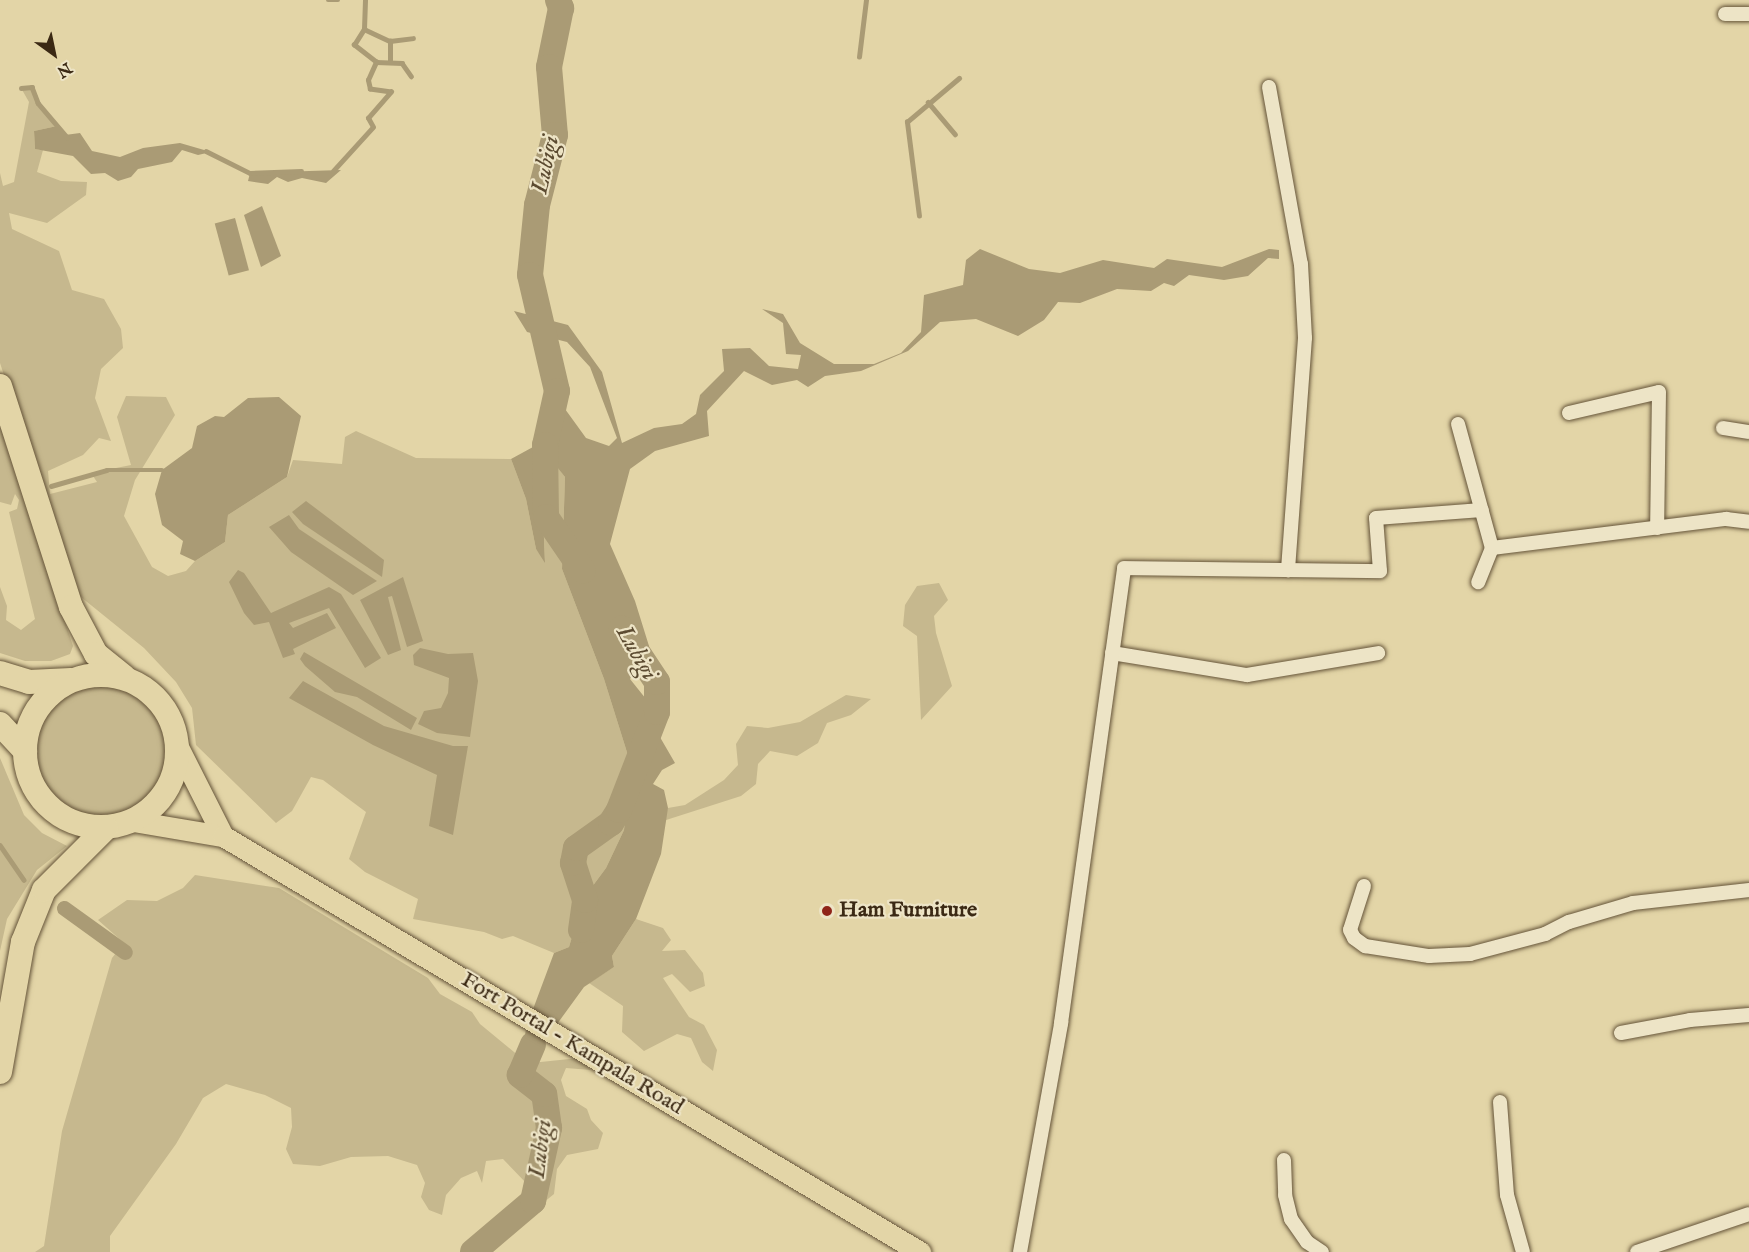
<!DOCTYPE html>
<style>
body{margin:0}
#map{position:relative;width:1749px;height:1252px;overflow:hidden;background:#e3d5a7;font-family:"IM FELL English",serif}
div>[style]{position:absolute}
[style*='--x']{left:calc(var(--x)*1px);top:calc(var(--y)*1px);width:calc(var(--w)*1px);rotate:calc(var(--a)*1deg)}
.green>*{inset:0;background:#c6b88e}
.round{border-radius:50%}
.water>*{inset:0;background:#aa9b75;transform-origin:0 0}
.stream>*{height:4.5px;margin:-2.25px;padding:0 2.25px;transform-origin:2.25px;border-radius:2.25px;background:#aa9b75}
.canal>*{height:15px;margin:-7.5px;padding:0 7.5px;transform-origin:7.5px;border-radius:7.5px;background:#aa9b75}
.river>*{height:26px;margin:-13px;padding:0 13px;transform-origin:13px;border-radius:13px;background:#aa9b75}
.roads{filter:drop-shadow(0 0 2px #655439) drop-shadow(0 0 2px #655439)}
.street>*{height:14px;margin:-7px;padding:0 7px;transform-origin:7px;border-radius:7px;background:#ede4c6}
.primary>*{height:21px;margin:-10.5px;padding:0 10.5px;transform-origin:10.5px;border-radius:10.5px;background:#e3d5a7}
.highway>*{height:24px;margin:-12px;padding:0 12px;transform-origin:12px;border-radius:12px;background:#e3d5a7}
.highway>.ring{margin:-12px;padding:0;box-sizing:content-box;background:none;border:24px solid #e3d5a7;border-radius:50%}
.dots>*{width:16px;height:16px;translate:-50% -50%;box-sizing:border-box;border:3px solid #ede4c6;border-radius:50%}
span{translate:-50% -50%;white-space:nowrap;text-align:center;line-height:1.15;-webkit-text-stroke:4.5px #ede4c6;paint-order:stroke}
.poi-label{font-size:22px;color:#3b2914;font-weight:700}
.left{translate:0 -50%;text-align:left}
.street-label{font-size:22px;color:#3b2914}
.water-label{font-size:24px;color:#5c4b31;font-style:italic}
.north{position:absolute;left:24px;top:24px;width:60px;height:60px;-webkit-text-stroke:4px #ede4c6;paint-order:stroke;rotate:147deg;font-size:16px;font-weight:700;line-height:24px;text-align:center;color:#3b2914}
.north::after{content:'';display:block;margin:auto;width:21px;height:27px;background:#3b2914;clip-path:polygon(50% 0,100% 100%,50% 72%,0 100%)}
</style>
<div id="map">
<div class="green">
<div style="clip-path:polygon(32px 87px,38px 103px,57px 126px,34px 131px,35px 149px,43px 150px,37px 172px,61px 181px,87px 182px,86px 195px,47px 223px,9px 213px,12px 229px,59px 251px,72px 290px,104px 299px,121px 329px,123px 348px,101px 369px,95px 398px,111px 441px,99px 438px,83px 455px,48px 471px,50px 494px,97px 482px,91px 473px,131px 465px,117px 417px,126px 396px,166px 397px,175px 415px,135px 480px,124px 516px,152px 567px,168px 576px,186px 571px,195px 561px,225px 542px,228px 515px,287px 477px,293px 460px,342px 464px,345px 437px,356px 431px,416px 458px,511px 459px,526px 499px,536px 549px,545px 561px,541px 468px,549px 456px,565px 477px,562px 569px,604px 679px,631px 765px,624px 830px,606px 868px,583px 899px,569px 947px,554px 953px,513px 936px,502px 939px,484px 932px,413px 919px,418px 899px,365px 872px,349px 859px,366px 812px,323px 780px,311px 777px,292px 811px,276px 823px,196px 745px,192px 708px,176px 682px,144px 648px,76px 593px,0 363px,0 173px,3px 186px,14px 182px,29px 102px,21px 88px)"></div>
<div style="clip-path:polygon(0 426px,73px 646px,70px 654px,51px 661px,25px 661px,0 653px,0 587px,7px 606px,6px 620px,21px 630px,35px 619px,9px 512px,17px 509px,19px 500px,15px 494px,11px 505px,0 502px)"></div>
<div style="clip-path:polygon(939px 583px,948px 600px,934px 616px,936px 633px,952px 686px,921px 720px,917px 636px,903px 626px,905px 605px,917px 586px)"></div>
<div class="round" style="left:32px;top:682px;width:134px;height:134px"></div>
<div style="clip-path:polygon(846px 695px,871px 699px,851px 715px,827px 723px,818px 743px,797px 756px,770px 751px,758px 764px,756px 784px,741px 796px,663px 821px,668px 808px,685px 805px,724px 780px,738px 765px,736px 744px,747px 726px,768px 728px,800px 722px)"></div>
<div style="clip-path:polygon(0 758px,24px 815px,42px 833px,67px 846px,37px 870px,7px 919px,0 951px)"></div>
<div style="clip-path:polygon(195px 875px,279px 888px,428px 978px,440px 994px,472px 1012px,480px 1024px,520px 1057px,521px 1074px,531px 1063px,579px 1058px,591px 1070px,566px 1068px,561px 1080px,566px 1096px,587px 1109px,591px 1120px,603px 1133px,598px 1149px,567px 1155px,557px 1169px,554px 1194px,538px 1207px,529px 1196px,528px 1185px,503px 1159px,486px 1161px,482px 1183px,477px 1171px,461px 1178px,446px 1195px,442px 1215px,429px 1210px,421px 1197px,425px 1183px,417px 1165px,388px 1156px,351px 1157px,320px 1166px,293px 1164px,286px 1149px,292px 1127px,291px 1108px,265px 1095px,226px 1084px,203px 1098px,176px 1144px,110px 1236px,110px 1252px,35px 1252px,44px 1246px,62px 1131px,112px 958px,124px 943px,98px 920px,127px 900px,157px 901px,183px 888px)"></div>
<div style="clip-path:polygon(636px 919px,663px 928px,671px 940px,662px 951px,685px 950px,703px 973px,705px 986px,690px 992px,672px 974px,663px 978px,689px 1017px,704px 1025px,717px 1050px,713px 1071px,702px 1062px,691px 1038px,677px 1034px,644px 1051px,622px 1032px,623px 1006px,589px 983px,614px 967px,612px 956px)"></div>
</div>
<div class="water">
<div style="clip-path:polygon(57px 126px,65px 135px,80px 133px,92px 151px,120px 157px,143px 148px,180px 143px,211px 152px,198px 155px,182px 150px,172px 162px,138px 169px,131px 177px,118px 181px,105px 173px,91px 174px,73px 156px,35px 149px,34px 131px)"></div>
<div style="clip-path:polygon(341px 170px,326px 183px,302px 178px,288px 182px,277px 177px,268px 184px,248px 181px,250px 173px)"></div>
<div style="clip-path:polygon(262px 206px,281px 256px,261px 267px,244px 215px)"></div>
<div style="left:235px;top:218px;width:54px;height:21px;rotate:75deg"></div>
<div style="clip-path:polygon(980px 249px,1029px 269px,1060px 273px,1103px 260px,1154px 268px,1167px 259px,1222px 267px,1269px 249px,1279px 250px,1279px 259px,1268px 258px,1248px 276px,1224px 280px,1189px 275px,1174px 286px,1164px 283px,1151px 291px,1117px 289px,1080px 303px,1058px 302px,1044px 320px,1018px 336px,976px 319px,940px 322px,908px 351px,861px 371px,825px 376px,808px 387px,797px 380px,772px 385px,744px 371px,707px 411px,709px 436px,655px 451px,630px 469px,610px 544px,635px 601px,649px 646px,630px 679px,646px 699px,657px 732px,675px 763px,662px 770px,653px 784px,664px 790px,668px 808px,661px 854px,636px 919px,612px 956px,614px 967px,584px 987px,520px 1075px,526px 1028px,554px 953px,569px 947px,583px 899px,606px 868px,624px 830px,631px 765px,604px 679px,562px 569px,565px 477px,549px 457px,541px 465px,545px 563px,536px 549px,526px 499px,511px 459px,533px 447px,549px 415px,552px 391px,586px 438px,609px 446px,617px 438px,590px 367px,567px 342px,527px 332px,514px 311px,568px 325px,602px 372px,622px 443px,654px 428px,682px 424px,696px 414px,700px 395px,724px 371px,722px 349px,750px 348px,769px 366px,798px 369px,801px 355px,786px 354px,783px 323px,762px 309px,783px 314px,800px 343px,834px 364px,874px 364px,901px 353px,921px 332px,924px 295px,963px 285px,966px 260px)"></div>
<div style="clip-path:polygon(279px 397px,301px 416px,287px 477px,228px 515px,225px 542px,195px 561px,180px 554px,183px 541px,162px 525px,155px 494px,162px 470px,192px 448px,197px 426px,215px 416px,224px 417px,248px 398px)"></div>
<div style="clip-path:polygon(306px 501px,384px 560px,382px 577px,303px 524px,292px 512px)"></div>
<div style="clip-path:polygon(289px 515px,299px 529px,377px 581px,353px 595px,291px 552px,269px 527px)"></div>
<div style="clip-path:polygon(238px 570px,244px 573px,271px 613px,329px 587px,341px 594px,381px 658px,365px 668px,329px 608px,289px 623px,293px 628px,327px 613px,336px 628px,293px 649px,295px 654px,283px 658px,269px 622px,254px 625px,244px 613px,229px 582px)"></div>
<div style="clip-path:polygon(403px 577px,423px 641px,407px 647px,392px 596px,388px 597px,401px 650px,388px 655px,360px 600px)"></div>
<div style="clip-path:polygon(420px 648px,448px 654px,473px 653px,478px 681px,470px 737px,437px 733px,418px 724px,424px 711px,441px 708px,448px 693px,449px 678px,414px 665px,413px 655px)"></div>
<div style="clip-path:polygon(304px 652px,417px 718px,411px 730px,357px 697px,335px 692px,305px 666px,300px 659px)"></div>
<div style="clip-path:polygon(303px 681px,384px 726px,453px 746px,468px 746px,453px 835px,429px 826px,437px 775px,373px 745px,289px 698px)"></div>
<div style="clip-path:polygon(529px 1196px,538px 1207px,517px 1222px,491px 1252px,461px 1252px,472px 1237px)"></div>
</div>
<div class="stream">
<div style="--x:328;--y:0;--w:10;--a:0"></div>
<div style="--x:364;--y:29;--w:29;--a:25"></div>
<div style="--x:859;--y:57;--w:57;--a:-83"></div>
<div style="--x:390;--y:61;--w:20;--a:-90"></div>
<div style="--x:390;--y:41;--w:23;--a:-7"></div>
<div style="--x:376;--y:62;--w:26;--a:2"></div>
<div style="--x:402;--y:63;--w:16;--a:55"></div>
<div style="--x:21;--y:88;--w:11;--a:-5"></div>
<div style="--x:32;--y:87;--w:17;--a:69"></div>
<div style="--x:38;--y:103;--w:45;--a:49.5"></div>
<div style="--x:928;--y:102;--w:42;--a:49.8"></div>
<div style="--x:206;--y:151;--w:49;--a:26.6"></div>
<div style="--x:250;--y:173;--w:51;--a:-2.2"></div>
<div style="--x:333;--y:171;--w:59;--a:-47.7"></div>
<div style="--x:373;--y:127;--w:10;--a:-119"></div>
<div style="--x:368;--y:118;--w:35;--a:-49"></div>
<div style="--x:391;--y:92;--w:21;--a:-172"></div>
<div style="--x:370;--y:89;--w:9;--a:-103"></div>
<div style="--x:368;--y:80;--w:20;--a:-66"></div>
<div style="--x:376;--y:62;--w:28;--a:-142"></div>
<div style="--x:354;--y:45;--w:19;--a:-58"></div>
<div style="--x:364;--y:29;--w:29;--a:-88"></div>
<div style="--x:919;--y:216;--w:95;--a:-97.3"></div>
<div style="--x:907;--y:122;--w:68;--a:-40.2"></div>
<div style="--x:51;--y:486;--w:58;--a:-15.9"></div>
<div style="--x:107;--y:470;--w:55;--a:0"></div>
<div style="--x:0;--y:845;--w:42;--a:55.6"></div>
</div>
<div class="canal">
<div style="--x:64;--y:908;--w:75;--a:35.8"></div>
</div>
<div class="river">
<div style="--x:558;--y:0;--w:9;--a:69"></div>
<div style="--x:561;--y:8;--w:60;--a:101.5"></div>
<div style="--x:549;--y:67;--w:68;--a:85"></div>
<div style="--x:555;--y:135;--w:72;--a:104.4"></div>
<div style="--x:537;--y:205;--w:70;--a:95.7"></div>
<div style="--x:530;--y:275;--w:119;--a:76.9"></div>
<div style="--x:557;--y:391;--w:55;--a:102.5"></div>
<div style="--x:545;--y:445;--w:72;--a:89.2"></div>
<div style="--x:546;--y:517;--w:65;--a:55.6"></div>
<div style="--x:581;--y:930;--w:30;--a:-82"></div>
<div style="--x:585;--y:900;--w:39;--a:-108"></div>
<div style="--x:573;--y:863;--w:15;--a:-79"></div>
<div style="--x:576;--y:848;--w:43;--a:-35.5"></div>
<div style="--x:611;--y:823;--w:15;--a:-58"></div>
<div style="--x:619;--y:810;--w:105;--a:-68.8"></div>
<div style="--x:657;--y:712;--w:30;--a:-90"></div>
<div style="--x:657;--y:682;--w:64;--a:-123.4"></div>
<div style="--x:473;--y:1252;--w:79;--a:-40.4"></div>
<div style="--x:533;--y:1201;--w:75;--a:-77.6"></div>
<div style="--x:549;--y:1128;--w:34;--a:-98"></div>
<div style="--x:544;--y:1094;--w:31;--a:-142"></div>
<div style="--x:520;--y:1075;--w:33;--a:-67"></div>
</div>
<div class="roads">
<div class="street">
<div style="--x:1725;--y:14;--w:24;--a:0"></div>
<div style="--x:1269;--y:87;--w:180;--a:79.8"></div>
<div style="--x:1301;--y:264;--w:74;--a:86.9"></div>
<div style="--x:1305;--y:338;--w:233;--a:94.2"></div>
<div style="--x:1569;--y:413;--w:92;--a:-13.1"></div>
<div style="--x:1659;--y:392;--w:136;--a:90.8"></div>
<div style="--x:1458;--y:424;--w:129;--a:74.7"></div>
<div style="--x:1492;--y:548;--w:37;--a:112"></div>
<div style="--x:1723;--y:428;--w:26;--a:9"></div>
<div style="--x:1492;--y:548;--w:236;--a:-7.1"></div>
<div style="--x:1726;--y:519;--w:23;--a:7"></div>
<div style="--x:1112;--y:653;--w:137;--a:9.3"></div>
<div style="--x:1247;--y:675;--w:133;--a:-9.5"></div>
<div style="--x:1364;--y:886;--w:46;--a:107.7"></div>
<div style="--x:1350;--y:930;--w:9;--a:63"></div>
<div style="--x:1354;--y:938;--w:14;--a:36"></div>
<div style="--x:1365;--y:946;--w:65;--a:8.9"></div>
<div style="--x:1429;--y:956;--w:41;--a:-2.8"></div>
<div style="--x:1470;--y:954;--w:78;--a:-14.9"></div>
<div style="--x:1545;--y:934;--w:27;--a:-27"></div>
<div style="--x:1569;--y:922;--w:67;--a:-16.5"></div>
<div style="--x:1633;--y:903;--w:117;--a:-6.4"></div>
<div style="--x:1621;--y:1033;--w:70;--a:-10.7"></div>
<div style="--x:1690;--y:1020;--w:59;--a:-4.8"></div>
<div style="--x:1500;--y:1102;--w:93;--a:85.7"></div>
<div style="--x:1507;--y:1195;--w:59;--a:74.3"></div>
<div style="--x:1284;--y:1160;--w:35;--a:88"></div>
<div style="--x:1285;--y:1195;--w:25;--a:76"></div>
<div style="--x:1291;--y:1219;--w:28;--a:55"></div>
<div style="--x:1307;--y:1242;--w:18;--a:34"></div>
<div style="--x:1020;--y:1252;--w:233;--a:-79.8"></div>
<div style="--x:1061;--y:1023;--w:459;--a:-82.1"></div>
<div style="--x:1124;--y:568;--w:256;--a:0.7"></div>
<div style="--x:1380;--y:571;--w:53;--a:-94.3"></div>
<div style="--x:1376;--y:518;--w:106;--a:-4.3"></div>
<div style="--x:1637;--y:1252;--w:118;--a:-18.7"></div>
</div>
<div class="primary">
<div style="--x:178;--y:747;--w:100;--a:63.2"></div>
<div style="--x:133;--y:821;--w:91;--a:9.5"></div>
<div style="--x:223;--y:836;--w:812;--a:30.83"></div>
</div>
<div class="highway">
<div style="--x:0;--y:386;--w:232;--a:72.2"></div>
<div style="--x:71;--y:607;--w:53;--a:62"></div>
<div style="--x:96;--y:654;--w:36;--a:39"></div>
<div style="--x:0;--y:673;--w:30;--a:17"></div>
<div style="--x:29;--y:682;--w:42;--a:-2.7"></div>
<div class="ring" style="left:25px;top:675px;width:128px;height:128px"></div>
<div style="--x:0;--y:724;--w:37;--a:47"></div>
<div style="--x:0;--y:1072;--w:132;--a:-80"></div>
<div style="--x:23;--y:942;--w:56;--a:-68"></div>
<div style="--x:44;--y:890;--w:88;--a:-45"></div>
</div>
</div>
<div class="dots">
<div style="left:827px;top:911px;background:#8f2418"></div>
</div>
<div class="poi-label">
<span class="left" style="left:839px;top:911px">Ham Furniture</span>
</div>
<div class="street-label">
<span style="left:572px;top:1044px;rotate:31deg">Fort Portal - Kampala Road</span>
</div>
<div class="water-label">
<span style="left:546px;top:165px;rotate:-78deg">Lubigi</span>
<span style="left:636px;top:653px;rotate:60deg">Lubigi</span>
<span style="left:541px;top:1149px;rotate:-83deg">Lubigi</span>
</div>
<div class="north">N</div>
</div>
